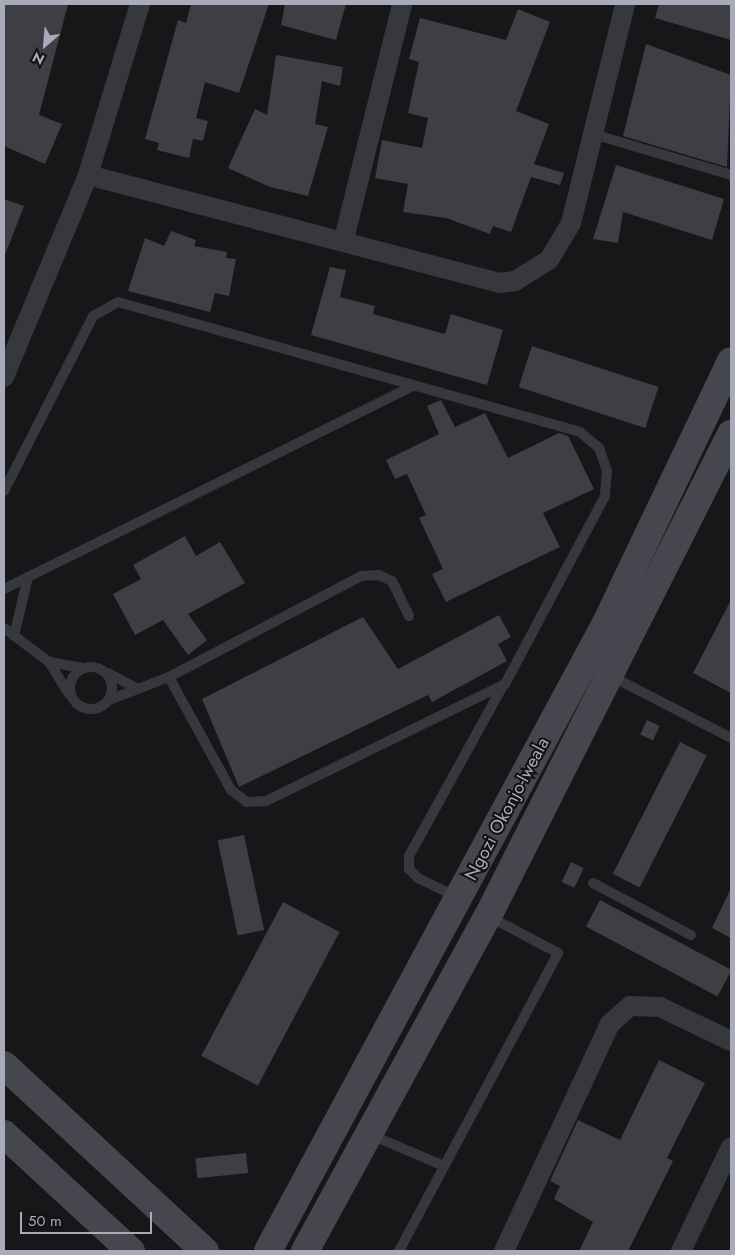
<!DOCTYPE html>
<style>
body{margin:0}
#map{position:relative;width:735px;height:1255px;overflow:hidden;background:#171619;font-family:Jost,sans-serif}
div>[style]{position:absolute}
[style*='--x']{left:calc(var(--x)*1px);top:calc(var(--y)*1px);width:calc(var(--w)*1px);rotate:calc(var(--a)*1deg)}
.building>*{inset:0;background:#3e3e44;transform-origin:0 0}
.lane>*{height:10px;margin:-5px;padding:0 5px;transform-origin:5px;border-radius:5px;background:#37373e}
.lane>.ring{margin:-5px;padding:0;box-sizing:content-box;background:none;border:10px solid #37373e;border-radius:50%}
.street>*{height:20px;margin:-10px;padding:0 10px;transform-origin:10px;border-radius:10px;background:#37373e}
.secondary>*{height:28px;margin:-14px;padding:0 14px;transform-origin:14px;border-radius:14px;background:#45464e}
span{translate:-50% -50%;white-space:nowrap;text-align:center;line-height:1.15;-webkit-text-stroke:4px #121114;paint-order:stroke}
.street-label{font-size:18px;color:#a7abba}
.frame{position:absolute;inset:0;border:5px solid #a7abba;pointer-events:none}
.north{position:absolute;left:20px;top:20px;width:50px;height:50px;-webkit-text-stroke:4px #121114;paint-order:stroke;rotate:207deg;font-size:14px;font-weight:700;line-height:20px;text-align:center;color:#a7abba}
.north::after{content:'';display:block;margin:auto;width:18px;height:22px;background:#a7abba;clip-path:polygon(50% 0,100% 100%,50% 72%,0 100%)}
.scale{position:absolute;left:20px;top:1212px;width:132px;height:22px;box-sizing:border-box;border:2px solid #a7abba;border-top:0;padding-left:6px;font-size:15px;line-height:18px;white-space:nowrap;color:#a7abba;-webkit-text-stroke:4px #121114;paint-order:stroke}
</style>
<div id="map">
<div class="building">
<div style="clip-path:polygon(4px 4px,68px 4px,39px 115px,62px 124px,45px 164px,4px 146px)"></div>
<div style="clip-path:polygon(191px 4px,269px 4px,239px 93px,205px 82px,196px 118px,208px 121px,203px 141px,193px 139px,189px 158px,157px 150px,159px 143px,145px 139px,178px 20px,186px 23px)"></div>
<div style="clip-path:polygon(285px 4px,346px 4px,336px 40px,281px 25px)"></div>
<div style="clip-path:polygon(659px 4px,731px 4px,731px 40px,655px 18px)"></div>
<div style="clip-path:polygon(518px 9px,550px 22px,516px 111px,549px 124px,534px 164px,564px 173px,560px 185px,531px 177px,511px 232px,493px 226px,490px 234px,446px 218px,403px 212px,408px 184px,375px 178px,382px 140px,422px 148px,428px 118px,408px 113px,419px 62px,409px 59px,420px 18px,506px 40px)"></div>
<div style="clip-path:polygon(646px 44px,731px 75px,727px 167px,623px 136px)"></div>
<div style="clip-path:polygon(276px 55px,343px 67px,340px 86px,322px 81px,315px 124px,328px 127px,308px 196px,270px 187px,228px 168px,255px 109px,267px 115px)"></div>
<div style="clip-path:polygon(616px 165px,724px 199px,712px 240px,623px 212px,618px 243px,593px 239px)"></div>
<div style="clip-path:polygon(4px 199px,24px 206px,5px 255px,4px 255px)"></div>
<div style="clip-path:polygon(171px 231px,196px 240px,194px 246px,227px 252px,226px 258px,236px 259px,229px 296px,215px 293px,210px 312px,128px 291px,145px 238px,164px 246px)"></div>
<div style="clip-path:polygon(330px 267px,346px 270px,340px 297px,375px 306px,373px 314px,445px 334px,451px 314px,503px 330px,487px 385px,311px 335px)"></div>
<div style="left:532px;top:346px;width:133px;height:43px;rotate:18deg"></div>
<div style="clip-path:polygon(441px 400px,455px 427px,485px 413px,508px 458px,559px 433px,568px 436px,594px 489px,543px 513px,560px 547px,446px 602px,432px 574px,443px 569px,419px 518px,426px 515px,407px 474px,395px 479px,386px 460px,439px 434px,427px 406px)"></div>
<div style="clip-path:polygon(185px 536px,196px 556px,220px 542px,245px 583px,188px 614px,207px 640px,188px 655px,163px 620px,135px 635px,113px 594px,141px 579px,133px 565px)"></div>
<div style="clip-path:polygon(731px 600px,731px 693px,693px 673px)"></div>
<div style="clip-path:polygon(499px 615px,511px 637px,498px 644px,507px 661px,432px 702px,428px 695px,239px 787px,202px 699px,363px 617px,398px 669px)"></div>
<div style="left:647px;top:720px;width:14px;height:16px;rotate:25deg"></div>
<div style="left:680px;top:742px;width:30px;height:148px;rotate:27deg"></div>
<div style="left:244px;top:835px;width:97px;height:27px;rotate:78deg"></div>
<div style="left:571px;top:862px;width:14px;height:22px;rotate:25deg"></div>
<div style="clip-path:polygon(731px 888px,731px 938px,712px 928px)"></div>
<div style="left:600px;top:900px;width:149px;height:30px;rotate:28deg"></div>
<div style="left:283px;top:902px;width:64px;height:174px;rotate:28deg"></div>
<div style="clip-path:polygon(659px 1060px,705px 1083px,667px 1158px,673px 1161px,628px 1251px,579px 1251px,593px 1222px,554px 1199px,560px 1186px,550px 1181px,578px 1120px,620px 1140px)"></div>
<div style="left:246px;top:1153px;width:20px;height:51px;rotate:84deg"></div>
</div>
<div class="lane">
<div style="--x:593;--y:134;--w:144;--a:16.5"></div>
<div style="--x:4;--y:491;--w:196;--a:-63"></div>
<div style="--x:93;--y:316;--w:29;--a:-29"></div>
<div style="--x:118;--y:302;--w:480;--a:15.7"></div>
<div style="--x:580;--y:432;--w:25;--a:40"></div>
<div style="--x:599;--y:448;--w:24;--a:71"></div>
<div style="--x:607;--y:471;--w:25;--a:95"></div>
<div style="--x:605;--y:496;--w:213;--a:118"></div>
<div style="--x:505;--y:684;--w:266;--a:153.9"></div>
<div style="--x:266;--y:801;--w:19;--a:177"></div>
<div style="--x:247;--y:802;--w:20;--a:-143"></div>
<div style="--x:231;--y:790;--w:129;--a:-118.8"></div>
<div style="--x:4;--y:589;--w:457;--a:-26.4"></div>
<div style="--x:4;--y:628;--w:56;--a:37.1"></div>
<div style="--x:49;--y:662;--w:38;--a:58"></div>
<div style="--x:14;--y:636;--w:61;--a:-76.7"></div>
<div style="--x:49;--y:662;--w:36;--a:10"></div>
<div class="ring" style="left:70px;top:667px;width:32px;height:32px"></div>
<div style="--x:108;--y:673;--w:34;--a:28"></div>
<div style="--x:611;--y:676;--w:135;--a:27.3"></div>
<div style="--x:109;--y:700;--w:64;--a:-21"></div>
<div style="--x:169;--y:677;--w:217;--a:-27.7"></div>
<div style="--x:361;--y:576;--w:18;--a:-3"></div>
<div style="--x:379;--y:575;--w:14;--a:25"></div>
<div style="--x:392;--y:581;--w:39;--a:64"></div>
<div style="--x:593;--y:883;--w:111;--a:28"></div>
<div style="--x:457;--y:897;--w:43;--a:-154"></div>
<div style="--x:418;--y:878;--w:13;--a:-135"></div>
<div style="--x:409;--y:869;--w:13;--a:-90"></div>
<div style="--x:409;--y:856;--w:196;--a:-61.1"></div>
<div style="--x:369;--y:1134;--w:82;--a:23.1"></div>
<div style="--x:399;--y:1251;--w:338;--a:-61.9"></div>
<div style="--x:558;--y:953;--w:79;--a:-152.1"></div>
</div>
<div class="street">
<div style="--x:88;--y:175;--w:425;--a:14.7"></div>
<div style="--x:499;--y:283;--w:16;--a:-7"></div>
<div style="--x:515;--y:281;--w:40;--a:-32"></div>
<div style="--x:549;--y:260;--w:43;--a:-59.3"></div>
<div style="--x:571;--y:223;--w:226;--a:-76.1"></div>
<div style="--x:344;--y:239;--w:242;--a:-76.1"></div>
<div style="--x:4;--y:377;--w:219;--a:-67.4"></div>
<div style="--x:88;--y:175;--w:179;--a:-73.1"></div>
<div style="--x:504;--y:1251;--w:251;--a:-65"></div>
<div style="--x:610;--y:1024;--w:27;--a:-42"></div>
<div style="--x:630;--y:1006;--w:30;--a:2"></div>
<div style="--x:660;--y:1007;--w:79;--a:25.6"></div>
<div style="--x:681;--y:1251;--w:115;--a:-64.3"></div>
</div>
<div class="secondary">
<div style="--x:4;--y:1065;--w:274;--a:42.8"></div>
<div style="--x:4;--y:1134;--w:173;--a:42.7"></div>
<div style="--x:268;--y:1251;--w:713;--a:-61.71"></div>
<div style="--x:606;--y:623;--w:290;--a:-64.5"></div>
<div style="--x:305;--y:1251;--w:382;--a:-61.4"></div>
<div style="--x:488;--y:916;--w:540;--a:-63.25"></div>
</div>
<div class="street-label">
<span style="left:507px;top:809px;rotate:-62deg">Ngozi Okonjo-Iweala</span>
</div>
<div class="frame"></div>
<div class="north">N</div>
<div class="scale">50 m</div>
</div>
